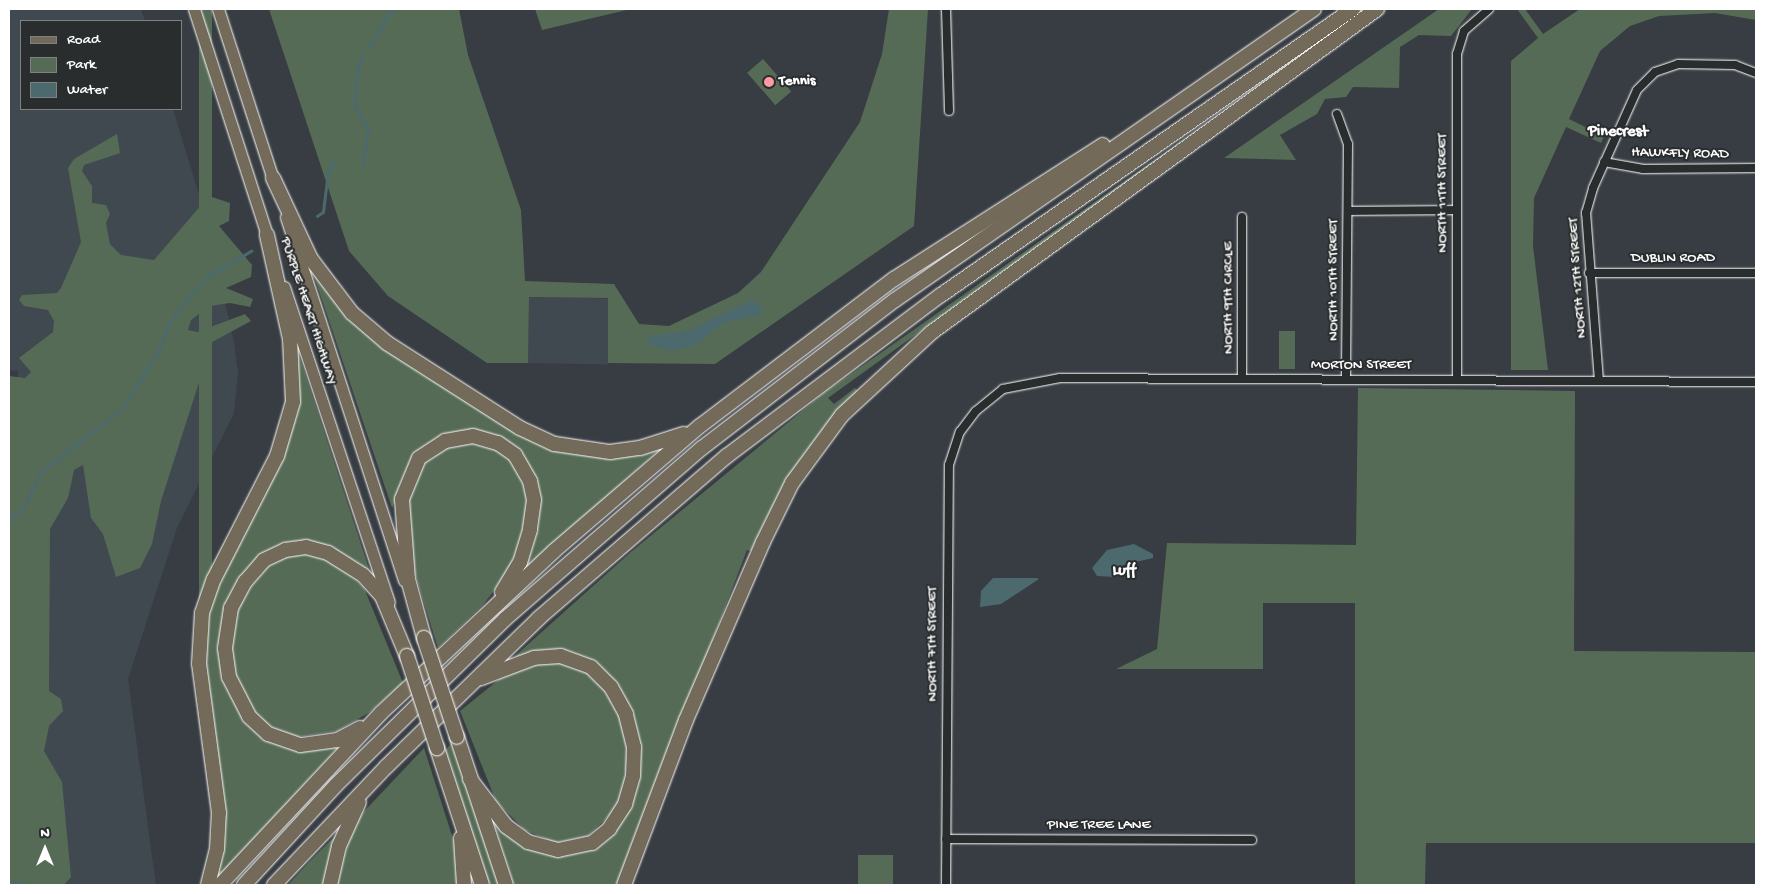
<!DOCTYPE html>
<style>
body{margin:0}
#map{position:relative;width:1765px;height:894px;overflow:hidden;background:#373d42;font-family:"Gochi Hand",sans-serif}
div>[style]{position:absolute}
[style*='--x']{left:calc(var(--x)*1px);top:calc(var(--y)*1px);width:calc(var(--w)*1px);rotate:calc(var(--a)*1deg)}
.built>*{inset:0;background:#404850;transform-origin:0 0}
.green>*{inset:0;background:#566b56;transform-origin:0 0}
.water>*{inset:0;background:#4c6a6e}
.stream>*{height:2.5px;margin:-1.25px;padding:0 1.25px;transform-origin:1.25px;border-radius:1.25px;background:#4c6a6e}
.roads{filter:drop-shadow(0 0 1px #fff) drop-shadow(0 0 1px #fff)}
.minor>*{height:8px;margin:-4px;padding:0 4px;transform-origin:4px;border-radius:4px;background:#2a2d2e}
.primary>*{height:11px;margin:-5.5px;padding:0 5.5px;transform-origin:5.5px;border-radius:5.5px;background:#746a5a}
.motorway>*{height:14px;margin:-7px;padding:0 7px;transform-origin:7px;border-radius:7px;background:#746a5a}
.bridges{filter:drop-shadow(0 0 1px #fff) drop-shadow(0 0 1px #fff)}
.motorway-bridge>*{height:14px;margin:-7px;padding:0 7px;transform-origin:7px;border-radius:7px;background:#746a5a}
.dots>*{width:14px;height:14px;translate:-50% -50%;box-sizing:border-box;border:2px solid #2a2d2e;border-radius:50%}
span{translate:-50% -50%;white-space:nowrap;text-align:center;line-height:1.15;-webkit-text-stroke:4px #2a2d2e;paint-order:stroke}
.poi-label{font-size:15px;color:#fff;font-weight:700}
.left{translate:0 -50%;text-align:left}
.street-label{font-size:15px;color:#fff}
.neighbourhood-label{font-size:16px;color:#fff;font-weight:700}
.frame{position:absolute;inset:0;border:10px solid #fff;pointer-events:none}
.legend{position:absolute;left:20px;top:20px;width:162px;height:90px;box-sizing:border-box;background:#2a2d2e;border:1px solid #7f8182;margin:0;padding:6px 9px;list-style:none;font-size:15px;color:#fff}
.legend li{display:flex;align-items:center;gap:10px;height:25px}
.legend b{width:25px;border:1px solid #7f8182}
.north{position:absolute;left:20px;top:824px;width:50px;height:50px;-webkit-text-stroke:4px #2a2d2e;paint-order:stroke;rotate:0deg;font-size:14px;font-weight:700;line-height:20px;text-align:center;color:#fff}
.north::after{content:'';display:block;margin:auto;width:18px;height:22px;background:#fff;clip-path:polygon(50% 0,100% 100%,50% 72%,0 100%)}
</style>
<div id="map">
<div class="built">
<div style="clip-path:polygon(9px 9px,141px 9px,145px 21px,21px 21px,21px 109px,173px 109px,207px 221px,234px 342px,238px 374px,234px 413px,177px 528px,128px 679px,156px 885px,9px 885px,9px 388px,18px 388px,18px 371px,9px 370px)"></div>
<div style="left:529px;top:297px;width:80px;height:66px;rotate:1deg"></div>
</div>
<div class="green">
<div style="left:199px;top:9px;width:13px;height:678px"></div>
<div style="clip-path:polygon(269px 9px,459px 9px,468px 55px,521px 210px,525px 281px,614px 284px,639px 324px,669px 326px,738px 293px,761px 272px,860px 122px,882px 54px,889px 9px,928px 9px,914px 226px,715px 364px,608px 363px,608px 298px,529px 297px,528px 363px,487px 363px,388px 296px,349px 251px)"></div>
<div style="clip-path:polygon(535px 9px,631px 9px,542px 30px)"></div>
<div style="clip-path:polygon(1439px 9px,1472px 9px,1451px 36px,1419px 35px,1400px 47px,1399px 88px,1353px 87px,1346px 97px,1325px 99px,1317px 114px,1280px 135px,1296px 160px,1224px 158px)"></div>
<div style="clip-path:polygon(1517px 9px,1525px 9px,1543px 34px,1580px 9px,1756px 9px,1756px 20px,1715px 13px,1659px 16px,1630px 26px,1600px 51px,1569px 119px,1604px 136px,1601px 143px,1566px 127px,1534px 198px,1533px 246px,1548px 370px,1511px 370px,1511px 61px,1538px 38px)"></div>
<div style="left:763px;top:59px;width:43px;height:21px;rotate:49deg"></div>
<div style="clip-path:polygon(1278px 73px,828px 398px,834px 404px,855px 388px,858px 391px,752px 551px,747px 550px,619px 885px,514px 885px,489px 809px,543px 851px,607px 836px,640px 748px,626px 700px,601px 667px,567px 651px,515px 656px,631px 552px,824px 393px)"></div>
<div style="clip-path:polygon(117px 134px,120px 153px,84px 165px,82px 171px,92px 186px,92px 203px,106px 205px,110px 214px,106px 223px,110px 244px,121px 255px,154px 260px,209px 196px,230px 203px,229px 221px,219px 226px,252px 265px,251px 277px,226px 288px,253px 299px,250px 307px,230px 303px,210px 306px,191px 320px,188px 330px,197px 332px,245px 314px,251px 321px,212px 342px,161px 501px,152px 544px,140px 568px,116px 577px,103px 534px,91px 518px,83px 465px,74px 470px,68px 498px,50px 529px,49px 691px,61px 699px,63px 711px,49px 726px,44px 751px,62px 782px,71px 877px,64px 885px,9px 885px,9px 376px,25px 378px,31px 372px,19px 358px,53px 332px,54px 321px,48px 310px,24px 306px,19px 300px,22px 295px,57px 293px,61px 288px,81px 242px,68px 168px,74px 159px)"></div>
<div style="clip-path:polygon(311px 267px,351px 317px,558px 446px,664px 446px,521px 573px,530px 549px,527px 462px,471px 432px,411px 463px,392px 508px)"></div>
<div style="left:1279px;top:331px;width:16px;height:38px"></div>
<div style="clip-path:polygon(298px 352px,375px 587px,334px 548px,298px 541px,263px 555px,236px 584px,220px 632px,220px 654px,270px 740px,342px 743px,213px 885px,220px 839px,201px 663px,204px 614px,279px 458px)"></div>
<div style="clip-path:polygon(1358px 388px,1575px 391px,1574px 651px,1756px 652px,1756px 843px,1426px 843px,1425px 885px,1355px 885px,1355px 603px,1263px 603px,1263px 669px,1116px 669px,1157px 649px,1167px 543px,1356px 545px)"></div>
<div style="clip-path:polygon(479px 441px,505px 454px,525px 479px,529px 509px,520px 550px,508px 573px,482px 606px,438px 648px,410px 558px,405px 510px,420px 463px,449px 443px)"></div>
<div style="clip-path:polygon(315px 552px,350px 573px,364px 588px,403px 683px,370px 712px,337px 731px,291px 738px,260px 720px,239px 690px,230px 645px,238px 601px,251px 580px,280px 555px)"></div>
<div style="clip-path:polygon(557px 659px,593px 673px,604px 686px,624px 725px,629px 750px,623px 792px,613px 812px,588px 836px,556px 843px,525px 830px,496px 801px,460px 711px,507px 673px)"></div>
<div style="clip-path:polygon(453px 741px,501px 885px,488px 885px,445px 751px)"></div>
<div style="clip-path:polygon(424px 748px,455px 845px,457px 885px,334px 885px,355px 821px)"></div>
<div style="clip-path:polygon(337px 834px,325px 885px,288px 885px,310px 861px)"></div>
<div style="left:858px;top:855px;width:35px;height:30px"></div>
</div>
<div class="water">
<div style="clip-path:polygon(751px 300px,760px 305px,762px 315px,725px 322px,695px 345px,672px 351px,647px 344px,650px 336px,688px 331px)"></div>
<div style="clip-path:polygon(1134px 544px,1153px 554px,1153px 558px,1123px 565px,1116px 577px,1097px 576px,1092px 568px,1107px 550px)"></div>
<div style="clip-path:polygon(993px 578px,1036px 578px,1039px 579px,1001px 604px,980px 607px,981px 591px)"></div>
</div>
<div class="stream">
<div style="--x:368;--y:49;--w:47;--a:-59"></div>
<div style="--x:362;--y:167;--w:38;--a:-81"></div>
<div style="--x:368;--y:129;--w:27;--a:-121"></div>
<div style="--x:354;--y:106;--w:36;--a:-85"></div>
<div style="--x:357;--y:70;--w:17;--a:-69"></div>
<div style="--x:317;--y:216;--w:7;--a:-34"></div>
<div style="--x:323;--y:212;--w:38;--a:-83"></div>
<div style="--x:328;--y:174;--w:13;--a:-63"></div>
<div style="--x:9;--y:518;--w:18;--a:-34"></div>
<div style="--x:24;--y:508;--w:40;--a:-65"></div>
<div style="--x:41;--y:472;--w:104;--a:-38"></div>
<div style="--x:123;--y:408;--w:68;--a:-58.2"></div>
<div style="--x:159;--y:350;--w:29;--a:-70"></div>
<div style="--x:169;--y:323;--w:41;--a:-52"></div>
<div style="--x:194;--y:291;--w:21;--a:-47"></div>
<div style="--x:208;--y:276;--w:50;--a:-30.2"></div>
<div style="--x:9;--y:881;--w:19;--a:12"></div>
</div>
<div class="roads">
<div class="minor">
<div style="--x:946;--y:9;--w:102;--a:88.3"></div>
<div style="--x:1337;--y:114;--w:32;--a:70"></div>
<div style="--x:1348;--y:144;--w:235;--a:90.5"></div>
<div style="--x:1604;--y:162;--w:40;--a:10"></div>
<div style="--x:1643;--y:169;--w:113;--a:-0.5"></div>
<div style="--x:1348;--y:211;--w:109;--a:-0.5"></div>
<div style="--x:1242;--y:217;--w:162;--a:90"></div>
<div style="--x:1589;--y:273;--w:167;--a:0"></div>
<div style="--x:1457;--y:380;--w:326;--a:-90"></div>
<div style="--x:1457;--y:54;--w:24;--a:-73"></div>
<div style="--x:1464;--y:31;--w:33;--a:-41"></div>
<div style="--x:1599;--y:381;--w:169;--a:-94.4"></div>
<div style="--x:1586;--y:213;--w:26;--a:-74"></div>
<div style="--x:1593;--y:188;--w:107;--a:-65.8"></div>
<div style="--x:1637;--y:90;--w:25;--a:-45"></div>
<div style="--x:1655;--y:72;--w:24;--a:-19"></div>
<div style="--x:1678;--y:64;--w:57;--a:1"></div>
<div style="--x:1735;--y:65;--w:22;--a:21"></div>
<div style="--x:946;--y:839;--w:306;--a:0.2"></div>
<div style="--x:946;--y:885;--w:420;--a:-89.6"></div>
<div style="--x:949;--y:465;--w:35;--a:-72"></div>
<div style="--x:960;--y:432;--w:26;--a:-53"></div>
<div style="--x:976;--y:411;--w:35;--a:-39"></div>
<div style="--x:1003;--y:389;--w:58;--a:-10.9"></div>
<div style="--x:1060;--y:378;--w:696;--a:0.33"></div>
</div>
<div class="primary">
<div style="--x:194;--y:9;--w:244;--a:72.1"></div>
<div style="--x:218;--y:9;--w:185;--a:72.1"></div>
<div style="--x:286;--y:217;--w:382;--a:72"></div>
<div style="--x:284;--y:287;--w:332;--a:71.6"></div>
</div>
<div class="motorway">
<div style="--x:273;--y:178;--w:89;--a:64.9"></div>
<div style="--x:311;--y:259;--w:68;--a:52.8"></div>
<div style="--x:352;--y:313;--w:46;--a:40.6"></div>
<div style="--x:387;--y:343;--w:158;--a:32.6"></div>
<div style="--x:520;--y:428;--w:38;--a:25"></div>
<div style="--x:555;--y:444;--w:56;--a:8.3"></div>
<div style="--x:610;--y:452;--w:30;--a:-8"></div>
<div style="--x:640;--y:448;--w:46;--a:-17.7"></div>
<div style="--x:424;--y:638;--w:61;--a:-105.2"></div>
<div style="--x:408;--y:579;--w:80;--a:-94.3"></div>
<div style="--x:402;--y:499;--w:44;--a:-67.5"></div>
<div style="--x:419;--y:458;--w:31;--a:-33"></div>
<div style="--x:445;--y:441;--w:28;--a:-10"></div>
<div style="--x:473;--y:436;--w:26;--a:16"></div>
<div style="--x:498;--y:443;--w:21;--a:35"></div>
<div style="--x:515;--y:455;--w:30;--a:60"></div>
<div style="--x:530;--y:481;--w:19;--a:78"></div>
<div style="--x:534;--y:500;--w:30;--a:98"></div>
<div style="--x:530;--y:530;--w:34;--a:107"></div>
<div style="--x:520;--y:562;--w:35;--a:121"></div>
<div style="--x:360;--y:728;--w:26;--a:152"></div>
<div style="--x:337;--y:740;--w:37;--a:172"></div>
<div style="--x:300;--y:745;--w:34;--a:-161"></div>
<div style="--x:268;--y:734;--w:26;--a:-137"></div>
<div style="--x:249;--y:716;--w:44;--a:-117.1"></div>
<div style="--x:229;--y:677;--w:29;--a:-98"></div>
<div style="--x:225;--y:648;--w:40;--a:-81.5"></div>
<div style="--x:231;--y:608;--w:30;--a:-62"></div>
<div style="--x:245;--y:582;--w:29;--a:-49"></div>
<div style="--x:264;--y:560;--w:23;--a:-25"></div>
<div style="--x:285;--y:550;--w:21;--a:-8"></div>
<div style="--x:306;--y:547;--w:23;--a:15"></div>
<div style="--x:328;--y:553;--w:41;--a:32.2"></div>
<div style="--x:363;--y:575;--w:28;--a:48"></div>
<div style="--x:382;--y:596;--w:65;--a:67.4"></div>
<div style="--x:457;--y:737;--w:156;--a:71.7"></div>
<div style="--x:437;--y:748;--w:144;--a:71.8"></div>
<div style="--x:470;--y:779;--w:59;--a:52.5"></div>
<div style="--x:506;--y:826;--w:27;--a:36"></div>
<div style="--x:528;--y:842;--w:31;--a:15"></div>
<div style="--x:558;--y:850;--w:35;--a:-12"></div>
<div style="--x:592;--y:843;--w:22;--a:-39"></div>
<div style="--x:609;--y:829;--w:30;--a:-57"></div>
<div style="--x:625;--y:804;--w:29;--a:-74"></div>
<div style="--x:633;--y:776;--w:29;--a:-88"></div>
<div style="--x:634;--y:747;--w:34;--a:-104"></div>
<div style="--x:626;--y:714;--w:31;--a:-119"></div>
<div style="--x:611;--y:687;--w:28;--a:-135"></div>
<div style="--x:591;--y:667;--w:32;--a:-160"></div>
<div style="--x:561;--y:656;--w:27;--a:176"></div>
<div style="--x:534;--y:658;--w:57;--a:159.3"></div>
<div style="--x:461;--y:838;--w:47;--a:86.3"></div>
<div style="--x:208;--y:885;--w:37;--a:-76"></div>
<div style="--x:217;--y:849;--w:36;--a:-87"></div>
<div style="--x:219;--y:813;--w:150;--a:-97.6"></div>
<div style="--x:199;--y:664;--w:51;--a:-86.6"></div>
<div style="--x:202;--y:613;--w:36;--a:-71"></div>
<div style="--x:214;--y:579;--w:138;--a:-62.9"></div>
<div style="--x:277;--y:456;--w:56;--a:-73.5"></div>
<div style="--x:293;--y:402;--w:63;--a:-92.7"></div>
<div style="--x:290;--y:339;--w:107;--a:-102.5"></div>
<div style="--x:220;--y:885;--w:236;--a:-46.9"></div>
<div style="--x:381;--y:713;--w:237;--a:-43.1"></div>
<div style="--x:554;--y:551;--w:192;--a:-40.6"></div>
<div style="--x:700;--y:426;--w:243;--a:-37.2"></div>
<div style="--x:894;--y:279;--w:248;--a:-32.7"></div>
<div style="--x:244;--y:885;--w:136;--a:-47.4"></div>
<div style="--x:336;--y:785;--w:237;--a:-44.5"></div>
<div style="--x:505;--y:619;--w:261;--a:-41"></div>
<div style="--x:702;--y:448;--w:243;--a:-37.5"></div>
<div style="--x:895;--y:300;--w:510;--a:-34.78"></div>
<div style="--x:274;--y:885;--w:164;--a:-46.5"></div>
<div style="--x:387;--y:766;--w:212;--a:-44.2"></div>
<div style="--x:539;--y:618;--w:248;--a:-40.8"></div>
<div style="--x:727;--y:456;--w:268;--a:-37"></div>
<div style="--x:941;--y:295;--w:502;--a:-34.77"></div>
<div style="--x:330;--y:885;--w:40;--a:-77"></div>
<div style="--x:339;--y:846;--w:48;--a:-65.6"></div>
<div style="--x:624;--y:885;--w:176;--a:-69.4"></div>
<div style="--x:686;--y:720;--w:194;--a:-66.6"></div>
<div style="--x:763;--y:542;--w:66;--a:-63.8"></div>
<div style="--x:792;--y:483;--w:84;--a:-53.7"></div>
<div style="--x:842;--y:415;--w:122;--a:-42.7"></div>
<div style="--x:932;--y:332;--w:550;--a:-35.97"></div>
</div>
</div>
<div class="bridges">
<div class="motorway-bridge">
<div style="--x:424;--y:638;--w:104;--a:71.6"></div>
<div style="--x:407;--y:656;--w:97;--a:71.9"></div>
</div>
</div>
<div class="dots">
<div style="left:769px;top:82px;background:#ff9aa2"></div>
</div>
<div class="poi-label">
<span class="left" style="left:779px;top:82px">Tennis</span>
</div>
<div class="street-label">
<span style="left:1680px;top:154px;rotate:1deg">HAWKFLY ROAD</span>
<span style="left:1443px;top:193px;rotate:-90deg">NORTH 11TH STREET</span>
<span style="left:1673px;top:259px">DUBLIN ROAD</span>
<span style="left:1578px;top:278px;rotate:-94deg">NORTH 12TH STREET</span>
<span style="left:1334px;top:280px;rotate:-90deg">NORTH 10TH STREET</span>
<span style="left:1229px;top:298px;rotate:-90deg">NORTH 9TH CIRCLE</span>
<span style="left:308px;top:311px;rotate:72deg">PURPLE HEART HIGHWAY</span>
<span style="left:1361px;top:366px">MORTON STREET</span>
<span style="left:933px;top:644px;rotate:-90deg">NORTH 7TH STREET</span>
<span style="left:1099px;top:826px">PINE TREE LANE</span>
</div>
<div class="neighbourhood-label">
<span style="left:1618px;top:133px">Pinecrest</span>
<span style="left:1124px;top:572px">Luff</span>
</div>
<div class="frame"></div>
<ul class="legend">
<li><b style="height:6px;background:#746a5a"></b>Road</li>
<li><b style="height:14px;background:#566b56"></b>Park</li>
<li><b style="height:14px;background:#4c6a6e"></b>Water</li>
</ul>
<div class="north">N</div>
</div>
